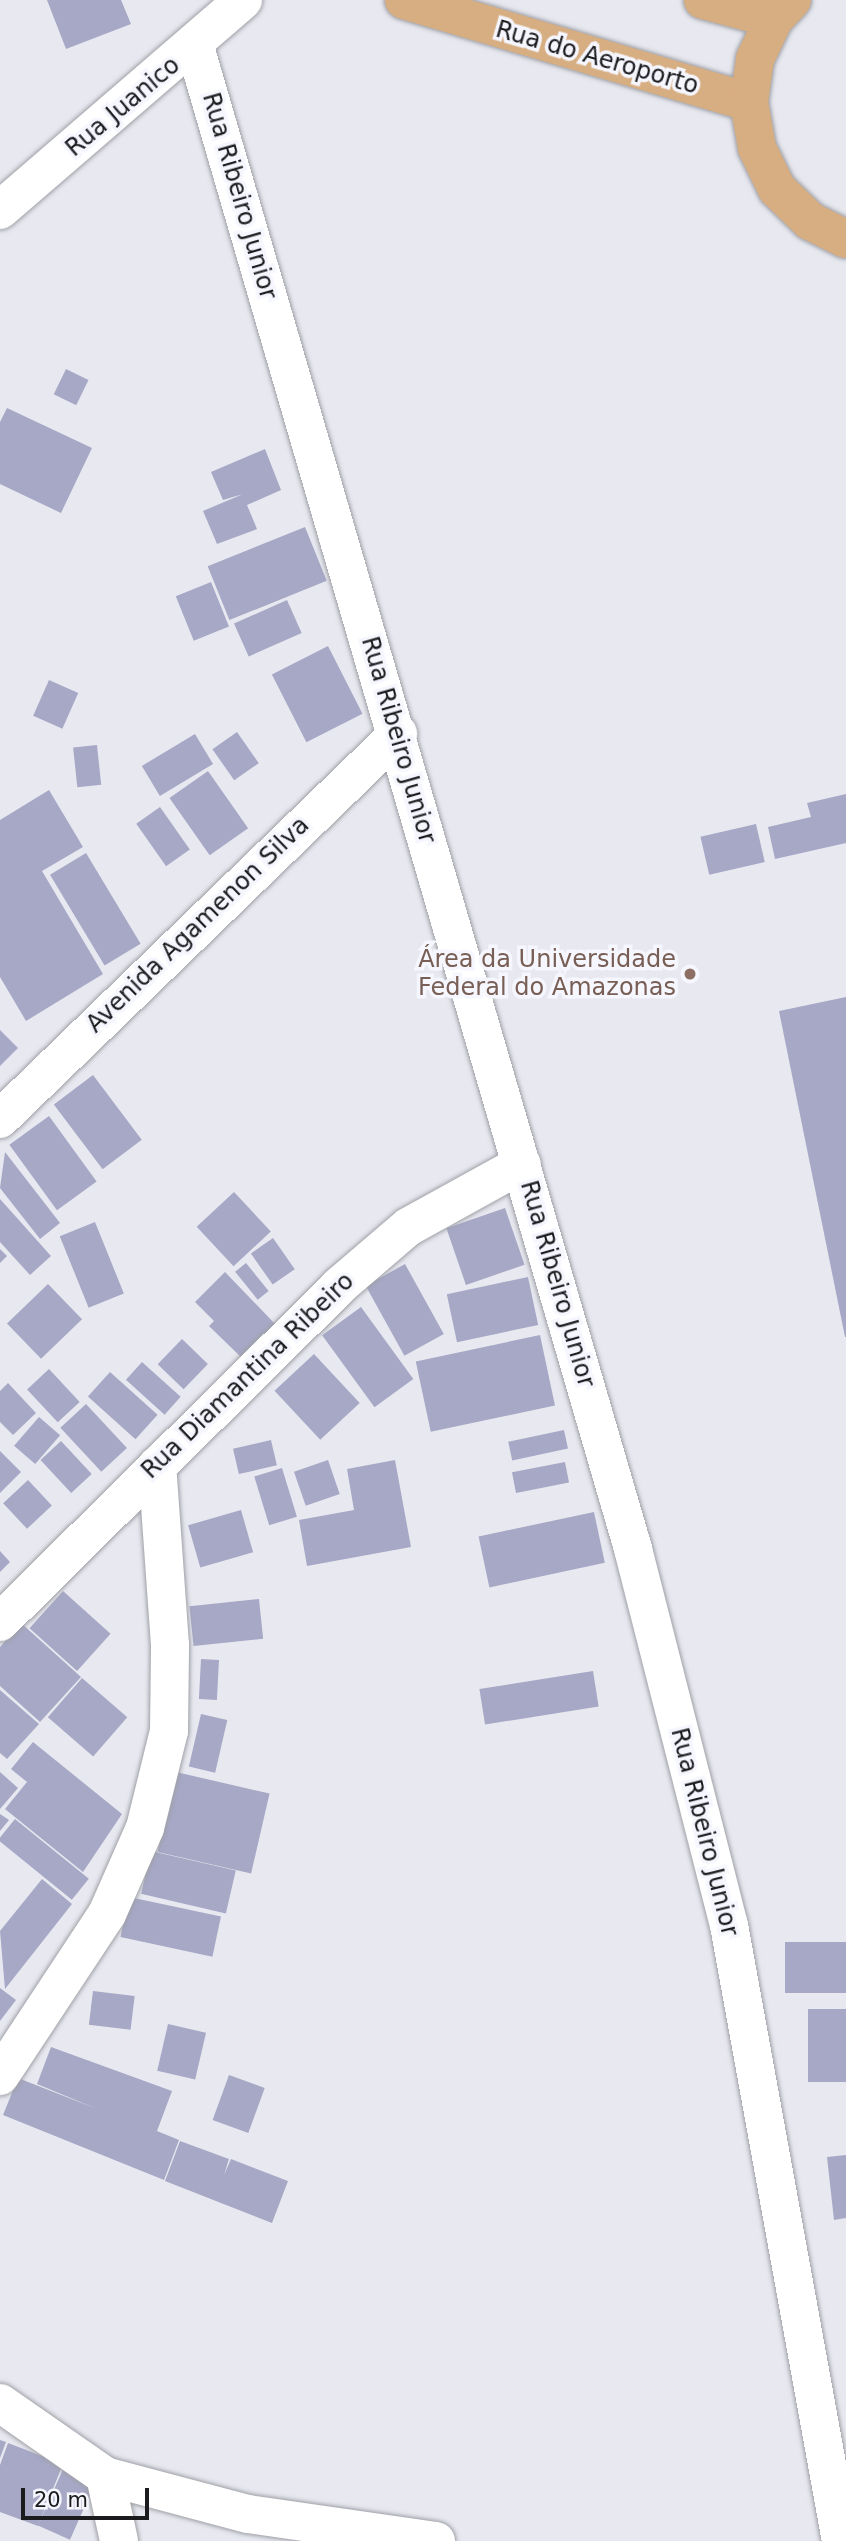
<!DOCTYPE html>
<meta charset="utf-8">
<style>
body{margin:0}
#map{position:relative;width:846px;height:2541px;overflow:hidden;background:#e8e9f0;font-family:"DejaVu Sans",sans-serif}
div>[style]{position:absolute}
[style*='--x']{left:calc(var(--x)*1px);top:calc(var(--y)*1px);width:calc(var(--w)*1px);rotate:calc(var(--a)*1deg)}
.building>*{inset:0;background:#a6a8c6;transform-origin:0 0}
.roads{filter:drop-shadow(0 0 2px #9fa0a7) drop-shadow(0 0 2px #9fa0a7)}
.minor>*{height:38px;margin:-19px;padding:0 19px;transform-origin:19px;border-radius:19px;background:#fff}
.major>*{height:38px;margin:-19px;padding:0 19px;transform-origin:19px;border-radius:19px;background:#d7ae82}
.dots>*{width:19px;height:19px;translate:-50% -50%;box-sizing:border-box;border:4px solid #f5f6fe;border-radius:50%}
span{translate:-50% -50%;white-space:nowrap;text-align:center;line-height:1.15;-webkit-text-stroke:7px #f5f6fe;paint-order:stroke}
.street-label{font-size:24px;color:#1b1b1e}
.education-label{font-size:24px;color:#785e54}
.right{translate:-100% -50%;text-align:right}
.scale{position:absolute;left:21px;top:2488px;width:128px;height:32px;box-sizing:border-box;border:4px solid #1b1b1e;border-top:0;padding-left:9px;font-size:21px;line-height:24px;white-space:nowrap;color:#1b1b1e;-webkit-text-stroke:5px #f5f6fe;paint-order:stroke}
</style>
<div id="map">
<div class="building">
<div style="clip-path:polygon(47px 0,121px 0,131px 24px,66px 49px)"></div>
<div style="left:66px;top:369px;width:25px;height:28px;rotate:26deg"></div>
<div style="clip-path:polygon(7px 408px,92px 448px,61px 513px,0 484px,0 422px)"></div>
<div style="clip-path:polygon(265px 449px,281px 490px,247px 505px,257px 529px,217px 544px,203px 511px,243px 494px,223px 500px,211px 472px)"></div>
<div style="left:305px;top:527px;width:58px;height:105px;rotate:68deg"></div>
<div style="left:211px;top:582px;width:48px;height:38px;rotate:68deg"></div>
<div style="left:287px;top:600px;width:36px;height:58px;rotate:66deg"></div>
<div style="left:328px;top:646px;width:76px;height:63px;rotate:63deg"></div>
<div style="left:49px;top:680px;width:32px;height:39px;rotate:24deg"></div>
<div style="left:237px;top:732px;width:38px;height:30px;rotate:55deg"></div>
<div style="left:195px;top:734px;width:35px;height:62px;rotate:59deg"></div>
<div style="left:97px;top:745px;width:40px;height:24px;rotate:84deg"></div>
<div style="left:208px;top:771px;width:70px;height:47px;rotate:55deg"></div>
<div style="clip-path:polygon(49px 790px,83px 847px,42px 871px,103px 974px,26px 1021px,0 977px,0 820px)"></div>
<div style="clip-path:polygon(846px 794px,846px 843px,775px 859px,768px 827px,811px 817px,807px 803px)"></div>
<div style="left:160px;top:807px;width:52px;height:29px;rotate:55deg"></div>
<div style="left:756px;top:824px;width:39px;height:57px;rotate:77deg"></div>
<div style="left:86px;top:853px;width:106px;height:42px;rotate:59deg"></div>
<div style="clip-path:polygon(846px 997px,846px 1337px,845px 1337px,779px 1011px)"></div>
<div style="clip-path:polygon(0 1030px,18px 1048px,0 1066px)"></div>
<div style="left:93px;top:1075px;width:81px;height:49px;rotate:53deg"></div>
<div style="left:49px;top:1116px;width:81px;height:49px;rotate:54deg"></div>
<div style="clip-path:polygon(5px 1152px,60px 1223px,40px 1239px,0 1188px)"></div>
<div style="left:234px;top:1192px;width:54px;height:51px;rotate:47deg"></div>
<div style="clip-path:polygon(0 1199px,51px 1256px,30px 1275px,0 1242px)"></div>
<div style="left:505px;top:1208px;width:60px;height:62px;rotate:71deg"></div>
<div style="left:95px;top:1222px;width:77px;height:38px;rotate:68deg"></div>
<div style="left:273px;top:1238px;width:38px;height:27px;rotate:55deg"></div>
<div style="clip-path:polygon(0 1249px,7px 1256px,0 1263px)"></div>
<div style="left:246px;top:1263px;width:36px;height:14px;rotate:51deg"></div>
<div style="left:405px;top:1264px;width:80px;height:45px;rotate:61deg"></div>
<div style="clip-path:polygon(225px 1272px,277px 1326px,244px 1360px,209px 1326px,214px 1321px,195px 1302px)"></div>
<div style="left:528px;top:1277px;width:49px;height:83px;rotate:78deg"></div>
<div style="left:48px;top:1284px;width:49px;height:57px;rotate:46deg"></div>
<div style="left:361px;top:1307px;width:89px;height:48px;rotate:54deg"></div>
<div style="left:540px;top:1335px;width:72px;height:127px;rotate:78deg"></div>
<div style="left:182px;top:1339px;width:36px;height:35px;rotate:44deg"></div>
<div style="left:314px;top:1354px;width:67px;height:54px;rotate:47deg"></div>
<div style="left:142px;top:1362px;width:52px;height:24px;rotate:42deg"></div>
<div style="left:49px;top:1369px;width:45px;height:30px;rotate:47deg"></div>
<div style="left:110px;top:1372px;width:64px;height:33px;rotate:42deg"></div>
<div style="clip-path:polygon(8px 1383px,36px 1413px,13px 1435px,0 1422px,0 1391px)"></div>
<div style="left:86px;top:1404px;width:60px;height:35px;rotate:47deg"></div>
<div style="left:39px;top:1417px;width:28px;height:38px;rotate:41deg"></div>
<div style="left:564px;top:1430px;width:19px;height:57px;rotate:78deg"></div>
<div style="left:271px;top:1440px;width:26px;height:39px;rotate:77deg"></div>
<div style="left:61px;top:1441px;width:45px;height:28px;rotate:47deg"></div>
<div style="clip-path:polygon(0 1451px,21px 1472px,0 1493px)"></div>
<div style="left:328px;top:1460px;width:36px;height:36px;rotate:71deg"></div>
<div style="clip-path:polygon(395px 1460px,411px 1547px,307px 1566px,299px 1520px,354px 1510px,347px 1469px)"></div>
<div style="left:565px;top:1462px;width:21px;height:54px;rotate:79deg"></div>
<div style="left:282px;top:1468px;width:51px;height:29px;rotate:73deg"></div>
<div style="left:28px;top:1480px;width:35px;height:34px;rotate:47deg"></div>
<div style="left:241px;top:1510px;width:44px;height:55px;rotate:74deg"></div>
<div style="left:594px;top:1512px;width:52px;height:118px;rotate:78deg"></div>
<div style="clip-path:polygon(0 1551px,10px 1562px,0 1572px)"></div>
<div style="left:63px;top:1591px;width:64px;height:50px;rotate:42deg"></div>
<div style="left:259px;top:1599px;width:40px;height:70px;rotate:84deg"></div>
<div style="clip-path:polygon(21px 1623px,81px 1677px,40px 1722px,0 1686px,0 1647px)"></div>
<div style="left:201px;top:1659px;width:18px;height:40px;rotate:3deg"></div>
<div style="left:593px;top:1671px;width:36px;height:115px;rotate:81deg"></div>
<div style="left:82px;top:1678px;width:60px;height:52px;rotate:41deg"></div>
<div style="clip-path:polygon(0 1690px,39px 1724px,7px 1759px,0 1753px)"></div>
<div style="left:201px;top:1714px;width:27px;height:54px;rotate:13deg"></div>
<div style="clip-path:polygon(33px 1742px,122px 1814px,83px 1872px,5px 1809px,27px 1782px,11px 1769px)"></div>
<div style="clip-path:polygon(0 1772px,18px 1788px,0 1809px)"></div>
<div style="left:176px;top:1772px;width:96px;height:82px;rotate:13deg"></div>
<div style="clip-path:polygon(0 1814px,9px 1820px,0 1831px)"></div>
<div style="left:15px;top:1819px;width:95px;height:27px;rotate:39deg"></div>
<div style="left:151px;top:1851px;width:87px;height:44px;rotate:13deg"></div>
<div style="clip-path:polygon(42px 1879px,72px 1904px,5px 1989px,0 1931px)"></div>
<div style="left:129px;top:1897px;width:94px;height:41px;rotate:12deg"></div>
<div style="left:846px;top:1942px;width:51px;height:61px;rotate:90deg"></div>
<div style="clip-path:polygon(0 1988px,16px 2000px,0 2021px)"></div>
<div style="left:93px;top:1991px;width:42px;height:34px;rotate:7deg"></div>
<div style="left:846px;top:2009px;width:73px;height:38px;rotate:90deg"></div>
<div style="left:168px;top:2024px;width:39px;height:48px;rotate:13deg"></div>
<div style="clip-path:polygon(51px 2047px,172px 2091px,157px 2131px,179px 2140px,164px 2180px,3px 2115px,18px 2078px,97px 2109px,37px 2084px)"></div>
<div style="left:229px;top:2075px;width:38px;height:48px;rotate:20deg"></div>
<div style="clip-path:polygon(180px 2141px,229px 2159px,224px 2175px,231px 2159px,288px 2181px,272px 2223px,165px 2181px)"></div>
<div style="clip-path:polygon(846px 2155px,846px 2218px,834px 2220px,827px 2157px)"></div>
<div style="clip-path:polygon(0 2440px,6px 2442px,0 2458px)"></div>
<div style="clip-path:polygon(8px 2443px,63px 2464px,38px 2526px,0 2512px,0 2465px)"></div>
<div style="left:64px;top:2467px;width:35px;height:64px;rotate:24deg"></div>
</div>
<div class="roads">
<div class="minor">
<div style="--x:195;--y:47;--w:1565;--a:73.74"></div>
<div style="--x:633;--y:1549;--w:388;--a:75.7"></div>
<div style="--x:729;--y:1925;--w:626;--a:79.7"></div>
<div style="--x:0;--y:210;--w:321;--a:-40.8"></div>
<div style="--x:0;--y:1119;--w:554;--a:-44.05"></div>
<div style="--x:0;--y:1622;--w:476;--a:-44.7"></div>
<div style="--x:338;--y:1287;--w:92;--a:-40.6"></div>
<div style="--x:408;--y:1227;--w:130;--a:-28.9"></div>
<div style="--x:0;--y:2076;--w:194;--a:-56.6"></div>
<div style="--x:107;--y:1914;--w:94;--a:-66.2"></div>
<div style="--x:145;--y:1828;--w:100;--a:-76.1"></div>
<div style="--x:169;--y:1731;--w:86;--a:-89.3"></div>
<div style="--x:170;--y:1645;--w:180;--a:-94.1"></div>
<div style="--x:0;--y:2403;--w:128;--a:34.8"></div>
<div style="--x:105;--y:2476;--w:148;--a:14.9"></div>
<div style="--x:248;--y:2514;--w:190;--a:8.2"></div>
<div style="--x:105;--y:2476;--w:66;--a:77.8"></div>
</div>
<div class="major">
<div style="--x:404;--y:0;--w:360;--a:16.5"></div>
<div style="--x:703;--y:0;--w:73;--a:15"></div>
<div style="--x:792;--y:0;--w:26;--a:133"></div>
<div style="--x:774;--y:19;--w:44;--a:115.4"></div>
<div style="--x:755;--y:59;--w:43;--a:97.9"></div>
<div style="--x:749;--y:102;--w:47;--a:80.1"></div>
<div style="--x:757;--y:148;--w:46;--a:64"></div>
<div style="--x:777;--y:189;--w:46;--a:44.1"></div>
<div style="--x:810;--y:221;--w:40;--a:26.6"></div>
</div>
</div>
<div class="dots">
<div style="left:690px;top:974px;background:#8d6e63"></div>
</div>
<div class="street-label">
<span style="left:597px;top:58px;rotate:16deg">Rua do Aeroporto</span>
<span style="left:123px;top:107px;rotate:-40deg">Rua Juanico</span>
<span style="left:239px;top:196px;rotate:74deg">Rua Ribeiro Junior</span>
<span style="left:398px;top:740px;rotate:74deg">Rua Ribeiro Junior</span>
<span style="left:198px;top:925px;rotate:-44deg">Avenida Agamenon Silva</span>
<span style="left:557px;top:1284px;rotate:74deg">Rua Ribeiro Junior</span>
<span style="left:248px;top:1376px;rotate:-44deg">Rua Diamantina Ribeiro</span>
<span style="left:704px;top:1832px;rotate:76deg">Rua Ribeiro Junior</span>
</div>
<div class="education-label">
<span class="right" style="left:676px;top:974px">Área da Universidade<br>Federal do Amazonas</span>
</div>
<div class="scale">20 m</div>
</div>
